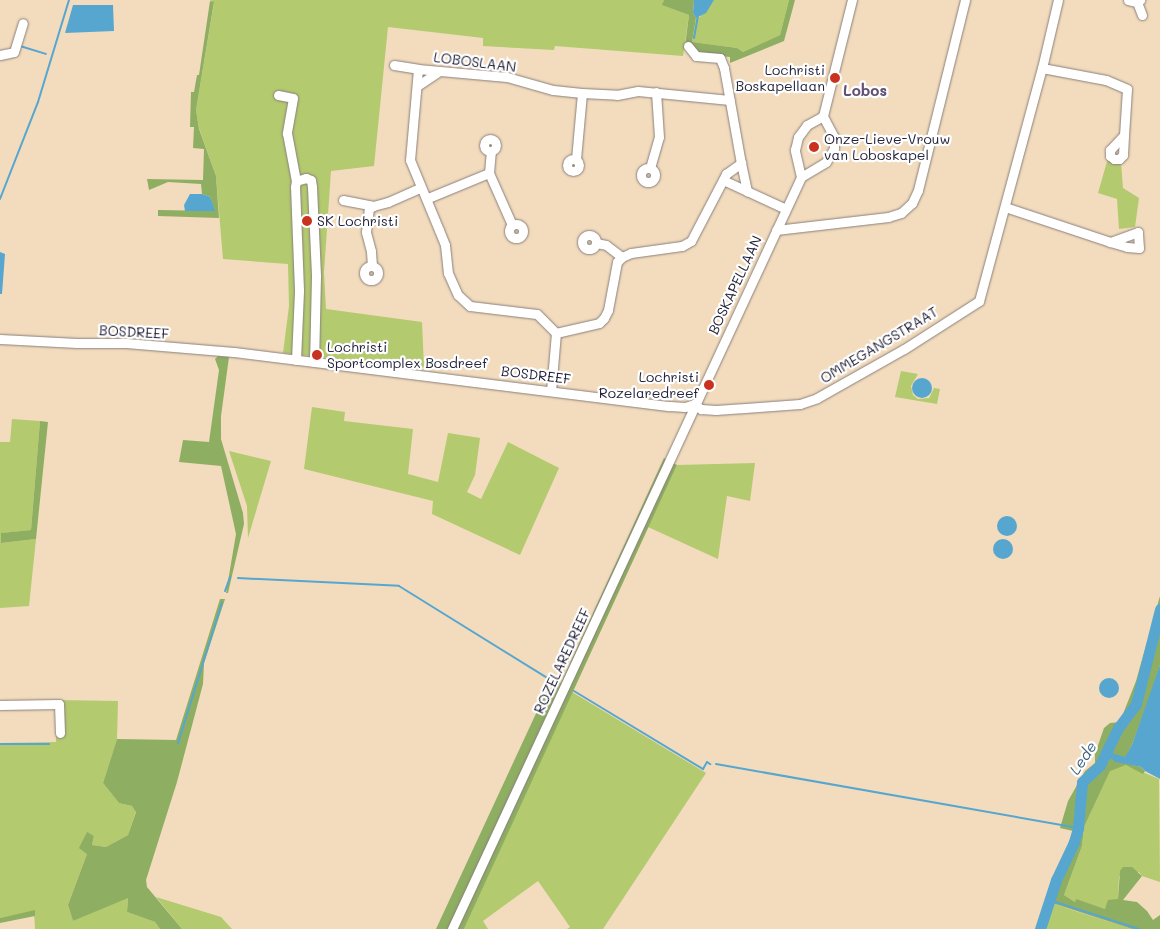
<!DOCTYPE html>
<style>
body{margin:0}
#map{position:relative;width:1160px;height:929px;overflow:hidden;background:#f2dcbd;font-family:Mali,sans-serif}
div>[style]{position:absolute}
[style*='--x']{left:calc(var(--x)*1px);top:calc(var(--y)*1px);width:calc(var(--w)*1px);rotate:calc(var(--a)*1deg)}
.green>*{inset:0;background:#b3ca6f}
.forest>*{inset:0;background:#8eae62}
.water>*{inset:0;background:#56a6d0}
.round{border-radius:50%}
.stream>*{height:2px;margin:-1px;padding:0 1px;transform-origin:1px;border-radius:1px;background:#56a6d0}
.river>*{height:11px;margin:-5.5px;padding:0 5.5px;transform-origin:5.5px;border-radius:5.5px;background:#56a6d0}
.roads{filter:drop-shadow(0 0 1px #8a7f7c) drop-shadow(0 0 1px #8a7f7c)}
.minor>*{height:9px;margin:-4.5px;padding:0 4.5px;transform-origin:4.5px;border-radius:4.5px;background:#fff}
.minor>.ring{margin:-4.5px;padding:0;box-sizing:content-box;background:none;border:9px solid #fff;border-radius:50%}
.dots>*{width:14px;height:14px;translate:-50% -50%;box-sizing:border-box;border:2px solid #fff;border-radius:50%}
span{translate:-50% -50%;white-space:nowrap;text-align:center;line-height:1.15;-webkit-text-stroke:4.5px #fff;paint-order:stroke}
.street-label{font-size:14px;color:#22223b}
.poi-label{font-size:14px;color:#22223b}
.right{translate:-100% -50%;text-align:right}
.left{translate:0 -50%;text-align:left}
.neighbourhood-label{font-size:15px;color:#625275;font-weight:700}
.water-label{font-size:15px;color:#395d7e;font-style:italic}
</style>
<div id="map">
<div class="green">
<div style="clip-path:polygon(210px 0,664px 0,663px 5px,689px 15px,683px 56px,555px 46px,554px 50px,483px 46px,483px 38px,388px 27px,374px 166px,331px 171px,324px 273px,326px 309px,422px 322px,424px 368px,283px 353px,289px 306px,288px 264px,223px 259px,216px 176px,199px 128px,196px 110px,214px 3px)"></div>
<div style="clip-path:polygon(714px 0,789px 0,780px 35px,743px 52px,737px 48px,692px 42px,696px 18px,700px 17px)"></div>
<div style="clip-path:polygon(1108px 158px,1121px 162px,1123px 188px,1139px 198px,1135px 227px,1119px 229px,1117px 199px,1098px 193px)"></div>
<div style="clip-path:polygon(901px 371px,918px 374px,911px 386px,913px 395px,918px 399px,929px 398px,934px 388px,940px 389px,937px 404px,895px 397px)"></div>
<div style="clip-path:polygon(312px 407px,345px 412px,344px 421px,413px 429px,408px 474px,438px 482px,448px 433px,480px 438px,475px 475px,467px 492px,481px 499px,508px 442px,559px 468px,520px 555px,432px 514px,433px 501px,304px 469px)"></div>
<div style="clip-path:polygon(12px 419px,40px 421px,31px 530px,2px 533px,1px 543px,36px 539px,29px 606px,0 608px,0 442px,10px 442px)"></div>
<div style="clip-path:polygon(229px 451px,271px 461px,248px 538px,247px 506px)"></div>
<div style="clip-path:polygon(755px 463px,750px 501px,727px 496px,718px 559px,648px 527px,677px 465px)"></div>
<div style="clip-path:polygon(572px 692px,706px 773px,603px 929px,567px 929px,570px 927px,538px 881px,483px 921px,488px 929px,464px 929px)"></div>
<div style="clip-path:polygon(56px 700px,118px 701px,117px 739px,103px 783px,119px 803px,132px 806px,136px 811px,128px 835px,106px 847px,92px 845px,94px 836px,87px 833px,87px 854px,68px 905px,73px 921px,128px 897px,127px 912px,155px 922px,160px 929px,35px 929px,34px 911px,0 918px,0 743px,56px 742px)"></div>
<div style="clip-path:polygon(1126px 765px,1159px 779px,1160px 882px,1142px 876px,1139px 872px,1119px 876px,1118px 899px,1105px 909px,1076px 900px,1075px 902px,1064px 895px,1082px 846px,1084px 827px,1110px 770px)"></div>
<div style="clip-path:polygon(156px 897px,221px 917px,232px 929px,182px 929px)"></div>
<div style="clip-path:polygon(1052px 903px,1072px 910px,1132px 929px,1043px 929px)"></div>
</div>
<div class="forest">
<div style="clip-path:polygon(664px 0,694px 0,693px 13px,696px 18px,692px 42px,737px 48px,743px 52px,780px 35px,789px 0,795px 0,784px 41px,730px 63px,730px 57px,698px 54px,685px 46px,689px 15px,662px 5px)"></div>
<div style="clip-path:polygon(210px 1px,214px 2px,196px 110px,199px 129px,216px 176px,219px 218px,158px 216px,158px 210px,214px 211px,210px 197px,202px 194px,201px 184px,168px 182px,149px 190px,147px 179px,203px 180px,204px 149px,193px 148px,194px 127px,190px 127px,191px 92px,194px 92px,197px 75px,199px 75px)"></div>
<div style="clip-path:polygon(218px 356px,229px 357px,221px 416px,221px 439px,243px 513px,244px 524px,228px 593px,226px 593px,236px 534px,221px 466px,179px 462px,183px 440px,209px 442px,219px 370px,215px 359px)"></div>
<div style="clip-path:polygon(40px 421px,48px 422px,36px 539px,1px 543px,1px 533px,31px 530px)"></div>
<div style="clip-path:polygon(664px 458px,677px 465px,464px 929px,436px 929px,552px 679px,561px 683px)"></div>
<div style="clip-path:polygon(1160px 596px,1160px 665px,1153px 688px,1132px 745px,1125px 758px,1108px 753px,1108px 757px,1116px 761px,1141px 767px,1145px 771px,1143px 774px,1126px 765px,1110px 771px,1084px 827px,1082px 846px,1064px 895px,1075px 902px,1076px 899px,1105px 909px,1108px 900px,1118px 899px,1120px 871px,1123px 867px,1132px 867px,1142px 876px,1123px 900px,1137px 902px,1147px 911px,1153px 920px,1160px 915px,1160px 929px,1132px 929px,1052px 903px,1070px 854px,1066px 850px,1073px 831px,1060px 828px,1068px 801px,1085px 771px,1095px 763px,1095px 754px,1104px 728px,1110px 723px,1120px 722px,1121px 719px,1136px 681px)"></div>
<div style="clip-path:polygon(220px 599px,225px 599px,204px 663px,203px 684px,177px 782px,146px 880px,147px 887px,182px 929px,160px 929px,155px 922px,127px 912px,128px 898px,73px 921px,68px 905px,87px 854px,79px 848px,87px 832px,94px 836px,92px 845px,106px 847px,128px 835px,136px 812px,132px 806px,119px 803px,103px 783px,117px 739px,176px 740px)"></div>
<div style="clip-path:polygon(35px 910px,35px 916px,0 923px,0 918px)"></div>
</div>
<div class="water">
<div style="clip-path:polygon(694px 0,714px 0,706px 13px,696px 18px,693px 13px)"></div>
<div style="clip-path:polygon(73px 5px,113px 5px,114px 31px,65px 33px)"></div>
<div style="clip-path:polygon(190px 194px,202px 194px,210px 197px,215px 211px,185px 211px,184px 205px)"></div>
<div style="clip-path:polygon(0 252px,5px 254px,2px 294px,0 294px)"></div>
<div class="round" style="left:912px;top:378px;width:20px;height:20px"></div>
<div class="round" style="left:997px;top:516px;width:20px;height:20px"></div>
<div class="round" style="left:993px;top:539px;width:20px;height:20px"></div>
<div style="clip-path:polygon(1160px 665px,1160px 779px,1145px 771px,1141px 767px,1116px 762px,1108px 757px,1108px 752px,1125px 757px,1132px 745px)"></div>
<div class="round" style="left:1099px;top:678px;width:20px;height:20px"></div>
</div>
<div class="stream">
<div style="--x:694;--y:38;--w:22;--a:-80"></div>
<div style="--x:20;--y:46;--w:27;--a:17"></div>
<div style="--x:0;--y:199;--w:104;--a:-68.6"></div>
<div style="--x:38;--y:102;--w:107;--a:-73.1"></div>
<div style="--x:238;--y:578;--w:161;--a:2.8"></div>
<div style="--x:399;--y:586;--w:182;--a:31.8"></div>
<div style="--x:225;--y:591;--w:15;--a:-70"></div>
<div style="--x:574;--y:691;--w:151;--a:31.2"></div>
<div style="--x:703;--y:769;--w:8;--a:-60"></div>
<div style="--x:707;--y:762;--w:4;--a:34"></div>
<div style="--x:178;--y:743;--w:147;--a:-72.6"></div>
<div style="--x:0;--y:744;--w:49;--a:0"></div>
<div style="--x:716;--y:764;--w:368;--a:10"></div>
<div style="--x:1049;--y:900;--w:95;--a:17.9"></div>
</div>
<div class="river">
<div style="--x:1040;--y:929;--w:52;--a:-71.9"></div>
<div style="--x:1056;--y:880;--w:42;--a:-64.7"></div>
<div style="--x:1074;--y:842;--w:15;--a:-74"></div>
<div style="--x:1078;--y:828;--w:46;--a:-85"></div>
<div style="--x:1082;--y:782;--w:25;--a:-43"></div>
<div style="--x:1100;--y:765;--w:41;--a:-64.1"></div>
<div style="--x:1118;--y:728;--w:30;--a:-53"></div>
<div style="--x:1136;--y:704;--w:98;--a:-75.8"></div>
</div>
<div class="roads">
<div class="minor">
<div style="--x:1128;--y:0;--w:9;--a:13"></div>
<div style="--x:1137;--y:2;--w:4;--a:-34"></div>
<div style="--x:1137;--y:2;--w:14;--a:69"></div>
<div style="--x:688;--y:46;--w:13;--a:51"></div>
<div style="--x:696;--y:56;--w:24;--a:5"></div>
<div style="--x:720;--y:58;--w:11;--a:68"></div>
<div style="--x:724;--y:68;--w:97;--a:79.9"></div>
<div style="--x:0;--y:55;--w:14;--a:-12"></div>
<div style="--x:14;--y:52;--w:30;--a:-73"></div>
<div style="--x:394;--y:65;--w:24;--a:9"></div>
<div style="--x:418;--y:69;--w:89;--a:5.1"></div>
<div style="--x:507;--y:77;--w:48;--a:15.8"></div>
<div style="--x:553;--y:90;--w:29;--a:6"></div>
<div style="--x:582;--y:93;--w:35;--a:3"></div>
<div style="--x:617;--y:95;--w:21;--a:-11"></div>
<div style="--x:638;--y:91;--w:92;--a:5.6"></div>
<div style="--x:1042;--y:68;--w:65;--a:10.6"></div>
<div style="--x:1106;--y:80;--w:23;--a:23"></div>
<div style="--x:1127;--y:89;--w:46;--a:93.7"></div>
<div style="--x:1124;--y:135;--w:21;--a:133"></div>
<div style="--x:1110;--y:150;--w:6;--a:90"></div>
<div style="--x:1110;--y:156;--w:5;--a:37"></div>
<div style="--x:1114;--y:159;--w:5;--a:0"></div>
<div style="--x:1119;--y:159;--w:6;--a:-45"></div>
<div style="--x:1123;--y:155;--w:20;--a:-87"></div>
<div style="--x:418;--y:69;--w:91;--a:95"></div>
<div style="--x:410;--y:160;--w:76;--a:67.5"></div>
<div style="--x:439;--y:230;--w:16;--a:68"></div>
<div style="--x:445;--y:245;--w:28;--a:84"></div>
<div style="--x:448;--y:273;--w:24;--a:66"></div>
<div style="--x:458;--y:295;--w:16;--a:43"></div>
<div style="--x:470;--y:306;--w:67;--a:6.8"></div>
<div style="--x:537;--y:314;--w:27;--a:45"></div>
<div style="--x:417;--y:86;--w:27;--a:-34"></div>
<div style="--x:278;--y:95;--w:15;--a:11"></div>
<div style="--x:293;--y:98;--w:36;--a:100"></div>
<div style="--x:287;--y:133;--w:49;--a:79.4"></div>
<div class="ring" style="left:484px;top:139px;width:3px;height:3px"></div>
<div style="--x:576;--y:159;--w:66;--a:-84.8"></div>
<div class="ring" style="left:567px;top:159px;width:3px;height:3px"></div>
<div style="--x:650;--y:168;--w:32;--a:-74"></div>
<div style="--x:659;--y:137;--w:45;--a:-93.8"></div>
<div class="ring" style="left:641px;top:168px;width:5px;height:5px"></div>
<div style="--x:489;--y:173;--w:21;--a:-85"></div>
<div style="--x:801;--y:177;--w:29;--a:-31"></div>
<div style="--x:826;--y:162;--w:16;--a:-60"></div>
<div style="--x:834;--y:148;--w:11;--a:-90"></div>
<div style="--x:834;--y:137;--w:24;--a:-118"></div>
<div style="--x:823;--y:116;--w:120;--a:-76"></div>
<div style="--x:723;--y:180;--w:69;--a:24.7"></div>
<div style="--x:428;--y:198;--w:66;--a:-22.3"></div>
<div style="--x:489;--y:173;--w:57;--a:66.1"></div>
<div style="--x:343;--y:200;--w:31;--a:11"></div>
<div style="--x:1005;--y:207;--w:111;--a:18.4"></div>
<div style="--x:1110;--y:242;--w:18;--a:16"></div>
<div style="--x:1127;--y:247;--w:12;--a:5"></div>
<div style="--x:1139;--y:248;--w:16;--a:-94"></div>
<div style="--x:1138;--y:232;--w:30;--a:160"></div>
<div class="ring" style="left:509px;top:224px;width:5px;height:5px"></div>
<div style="--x:776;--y:230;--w:113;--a:-6.6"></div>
<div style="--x:888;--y:217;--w:14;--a:-17"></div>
<div style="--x:901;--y:213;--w:15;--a:-42"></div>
<div style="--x:912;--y:203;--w:14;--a:-65"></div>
<div style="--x:918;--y:190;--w:196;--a:-76.1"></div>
<div class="ring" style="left:582px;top:235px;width:5px;height:5px"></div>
<div style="--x:596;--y:243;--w:10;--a:11"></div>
<div style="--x:606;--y:245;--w:20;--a:37"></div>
<div style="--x:372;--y:266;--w:15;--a:-94"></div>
<div style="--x:371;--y:251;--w:20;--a:-105"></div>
<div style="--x:366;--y:232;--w:23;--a:-83"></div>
<div style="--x:369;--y:209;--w:5;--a:-37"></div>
<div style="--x:373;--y:206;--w:16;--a:-15"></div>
<div style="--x:388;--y:202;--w:35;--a:-24"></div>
<div class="ring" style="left:364px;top:266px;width:5px;height:5px"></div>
<div style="--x:556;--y:333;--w:44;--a:-13.1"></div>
<div style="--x:599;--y:323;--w:7;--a:-45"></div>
<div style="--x:604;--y:318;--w:9;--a:-63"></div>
<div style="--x:608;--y:310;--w:49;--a:-79.4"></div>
<div style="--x:617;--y:262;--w:7;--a:-45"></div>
<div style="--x:622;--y:257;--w:10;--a:-24"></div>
<div style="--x:631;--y:253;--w:51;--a:-7.8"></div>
<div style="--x:682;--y:246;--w:10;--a:-29"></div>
<div style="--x:691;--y:241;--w:76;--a:-62.4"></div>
<div style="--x:726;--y:174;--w:19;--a:-36"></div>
<div style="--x:741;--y:163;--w:29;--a:78"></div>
<div style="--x:0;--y:339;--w:77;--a:3"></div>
<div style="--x:77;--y:343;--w:49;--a:0"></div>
<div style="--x:126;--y:343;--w:108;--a:4.8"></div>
<div style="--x:234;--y:352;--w:439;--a:7.1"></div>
<div style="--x:670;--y:406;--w:15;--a:4"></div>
<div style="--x:685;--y:407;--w:9;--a:-18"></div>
<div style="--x:296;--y:360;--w:70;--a:-87.5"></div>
<div style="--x:299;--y:290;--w:103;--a:-92.2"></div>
<div style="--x:295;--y:187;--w:6;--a:-81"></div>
<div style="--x:296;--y:181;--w:10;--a:-17"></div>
<div style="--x:306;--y:178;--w:5;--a:22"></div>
<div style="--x:311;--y:180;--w:7;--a:82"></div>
<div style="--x:312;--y:187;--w:89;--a:87.4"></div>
<div style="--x:316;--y:276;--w:86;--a:91.3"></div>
<div style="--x:551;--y:391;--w:58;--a:-85.1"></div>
<div style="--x:694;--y:404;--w:9;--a:36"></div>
<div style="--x:701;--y:409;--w:15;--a:4"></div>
<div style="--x:716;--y:410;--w:84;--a:-4.1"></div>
<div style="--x:800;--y:404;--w:18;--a:-19"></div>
<div style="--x:817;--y:398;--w:100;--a:-29.4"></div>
<div style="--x:904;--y:349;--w:89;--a:-32.6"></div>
<div style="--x:979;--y:301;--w:241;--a:-74.9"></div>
<div style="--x:1042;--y:68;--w:70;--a:-76.8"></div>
<div style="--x:0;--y:705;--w:59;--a:-1"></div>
<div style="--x:59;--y:704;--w:29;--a:88"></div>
<div style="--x:452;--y:929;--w:829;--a:-65.1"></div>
<div style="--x:801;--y:177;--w:28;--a:-103"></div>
<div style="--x:795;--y:150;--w:13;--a:-77"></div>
<div style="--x:798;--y:137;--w:15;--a:-53"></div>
<div style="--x:807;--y:125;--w:18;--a:-29"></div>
</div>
</div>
<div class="dots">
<div style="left:835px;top:78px;background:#c8321e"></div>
<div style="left:814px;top:147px;background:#c8321e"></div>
<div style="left:307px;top:221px;background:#c8321e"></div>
<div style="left:317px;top:355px;background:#c8321e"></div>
<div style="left:709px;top:385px;background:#c8321e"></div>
</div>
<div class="street-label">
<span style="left:475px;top:62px;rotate:7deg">LOBOSLAAN</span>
<span style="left:735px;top:285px;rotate:-65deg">BOSKAPELLAAN</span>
<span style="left:134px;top:332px;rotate:3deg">BOSDREEF</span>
<span style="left:879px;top:345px;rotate:-31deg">OMMEGANGSTRAAT</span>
<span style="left:536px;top:375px;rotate:7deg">BOSDREEF</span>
<span style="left:562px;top:661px;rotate:-65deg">ROZELAREDREEF</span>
</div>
<div class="poi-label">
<span class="right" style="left:825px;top:78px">Lochristi<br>Boskapellaan</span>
<span class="left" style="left:824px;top:147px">Onze-Lieve-Vrouw<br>van Loboskapel</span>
<span class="left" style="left:317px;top:221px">SK Lochristi</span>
<span class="left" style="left:327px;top:355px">Lochristi<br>Sportcomplex Bosdreef</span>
<span class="right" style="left:699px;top:385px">Lochristi<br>Rozelaredreef</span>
</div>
<div class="neighbourhood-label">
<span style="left:865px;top:91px">Lobos</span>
</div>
<div class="water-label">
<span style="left:1083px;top:758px;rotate:-56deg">Lede</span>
</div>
</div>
